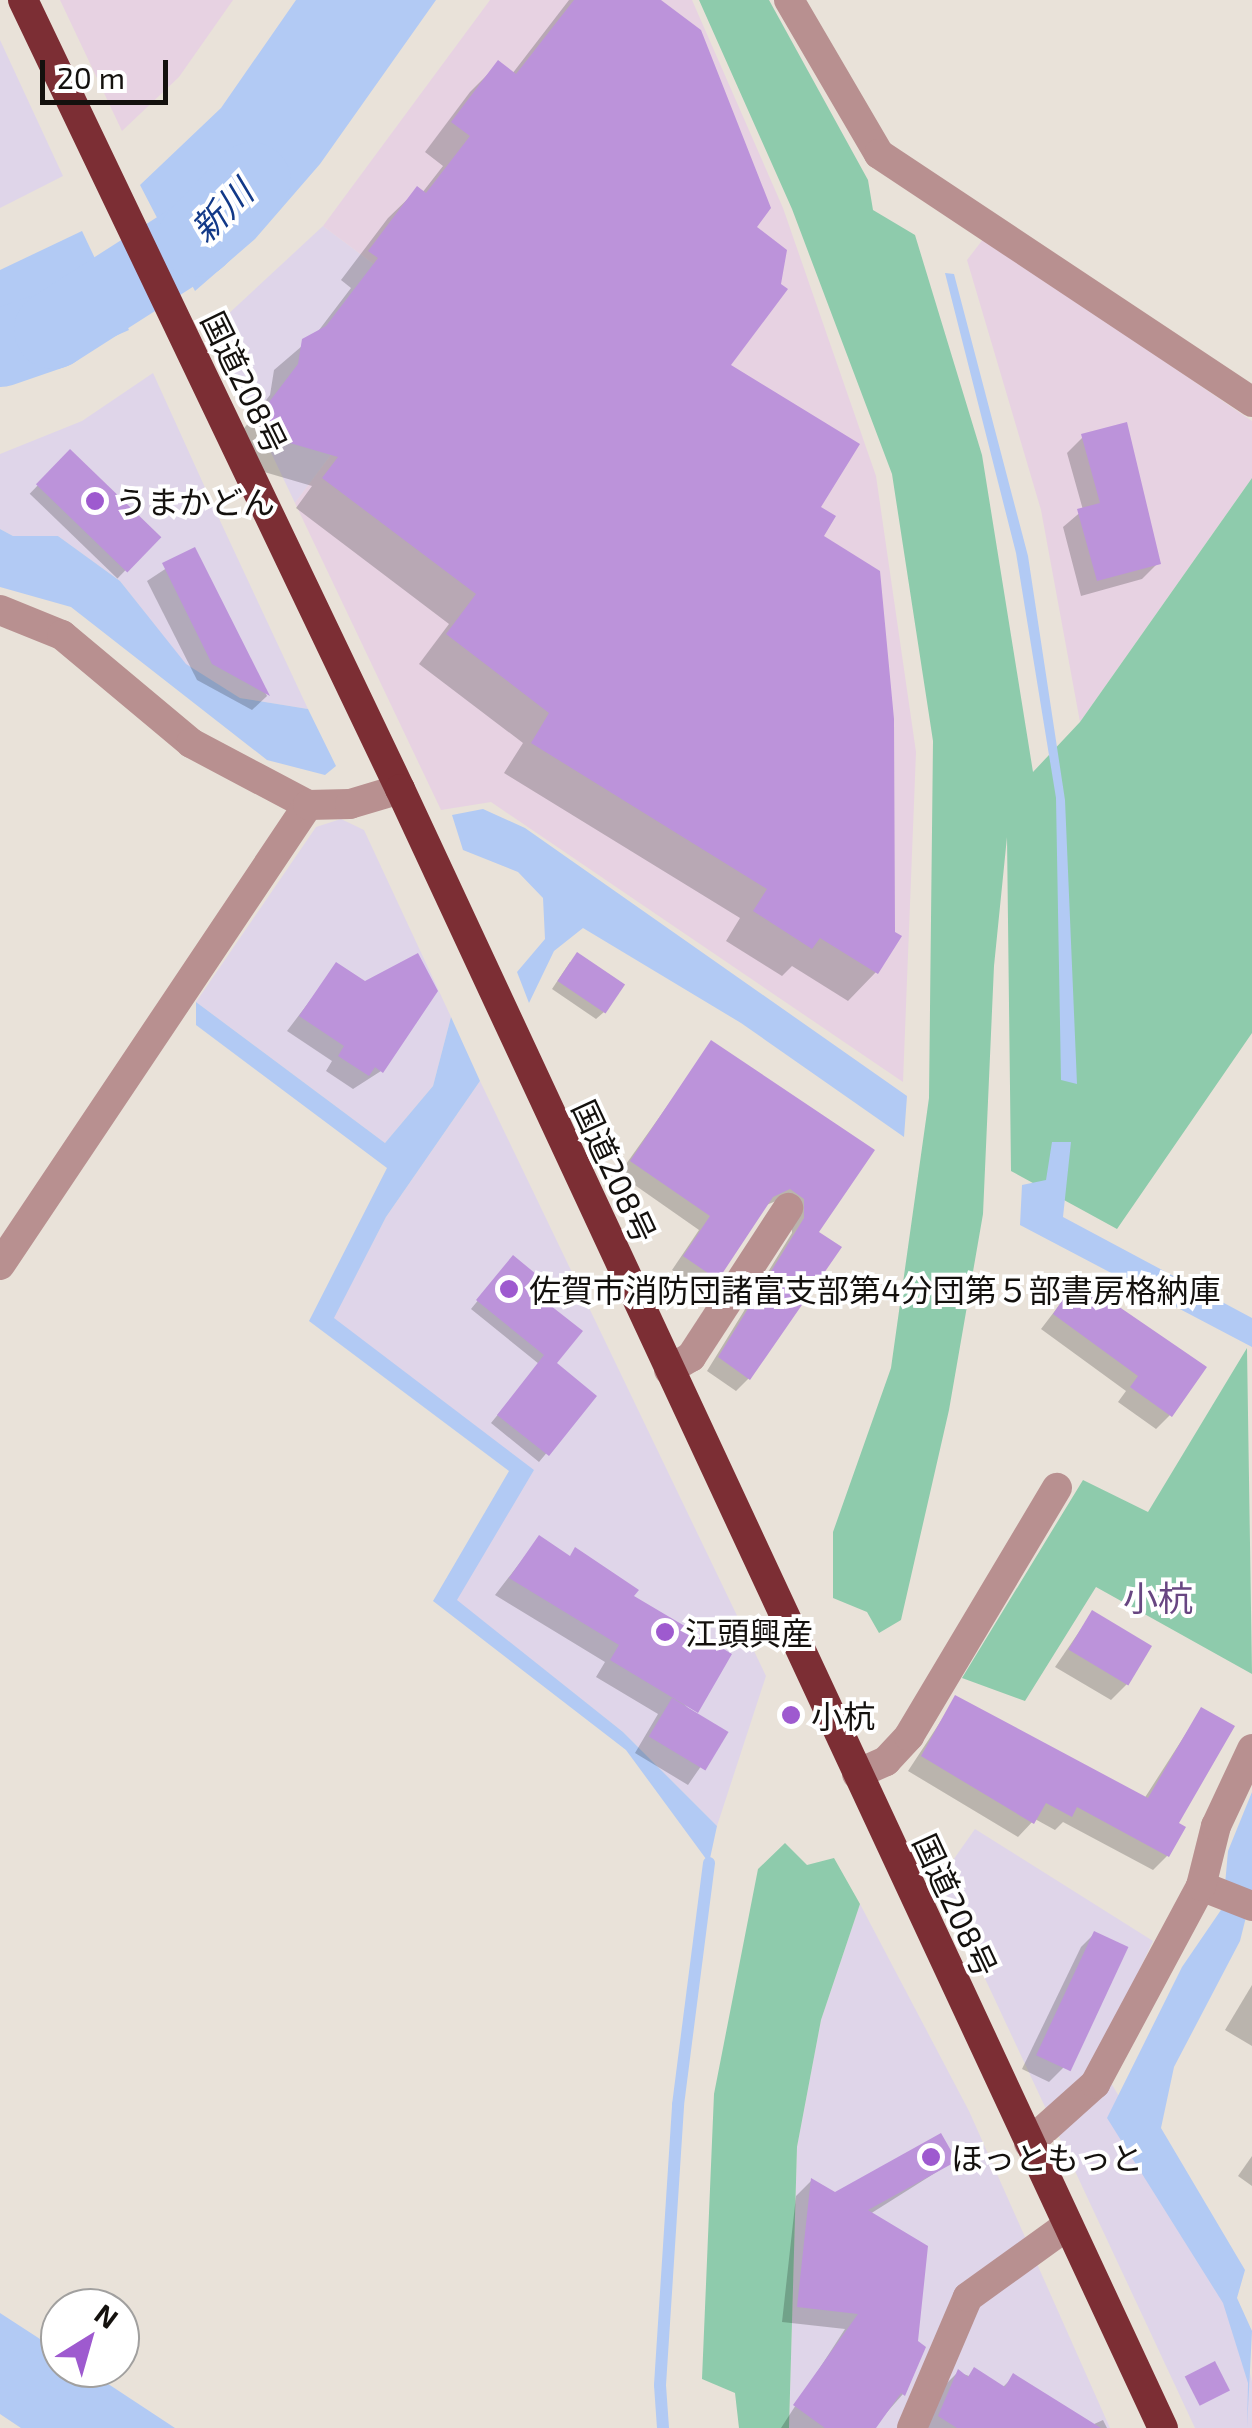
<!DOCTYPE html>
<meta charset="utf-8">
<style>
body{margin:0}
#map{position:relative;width:1252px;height:2428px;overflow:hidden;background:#e9e2d9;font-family:"Exo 2","Noto Sans JP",sans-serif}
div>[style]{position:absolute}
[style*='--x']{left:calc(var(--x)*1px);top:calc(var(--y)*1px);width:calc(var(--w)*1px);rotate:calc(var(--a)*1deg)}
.commercial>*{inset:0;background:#dfd5e9}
.industrial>*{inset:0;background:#e7d2e2}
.green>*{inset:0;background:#8ecbac}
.water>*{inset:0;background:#b2caf4}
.shadow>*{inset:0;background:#0003;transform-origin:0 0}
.stream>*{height:12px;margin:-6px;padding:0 6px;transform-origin:6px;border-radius:6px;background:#b2caf4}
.river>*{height:78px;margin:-39px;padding:0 39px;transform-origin:39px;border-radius:39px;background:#b2caf4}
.building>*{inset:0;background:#bc93da;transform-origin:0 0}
.minor>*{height:30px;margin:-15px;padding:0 15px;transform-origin:15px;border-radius:15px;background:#b89090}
.highway>*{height:30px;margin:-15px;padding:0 15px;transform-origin:15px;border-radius:15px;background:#7c2e34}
.dots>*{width:28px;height:28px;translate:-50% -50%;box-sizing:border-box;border:5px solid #fff;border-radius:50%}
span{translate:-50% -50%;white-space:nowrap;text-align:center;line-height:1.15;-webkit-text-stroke:8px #fff;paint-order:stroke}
.street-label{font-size:32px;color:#14110e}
.poi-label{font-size:32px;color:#14110e}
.left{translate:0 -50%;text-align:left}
.water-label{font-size:35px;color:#123988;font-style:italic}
.neighbourhood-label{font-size:35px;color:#684682}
.north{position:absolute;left:40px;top:2288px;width:100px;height:100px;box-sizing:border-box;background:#fff;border:2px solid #a1a09f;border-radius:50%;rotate:37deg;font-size:28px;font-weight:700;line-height:40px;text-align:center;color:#14110e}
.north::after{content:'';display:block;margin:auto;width:35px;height:45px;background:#9e5acf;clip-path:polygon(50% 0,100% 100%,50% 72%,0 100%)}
.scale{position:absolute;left:40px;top:60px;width:128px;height:45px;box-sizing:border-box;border:5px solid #14110e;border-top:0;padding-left:12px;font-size:30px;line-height:35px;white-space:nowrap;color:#14110e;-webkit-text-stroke:8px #fff;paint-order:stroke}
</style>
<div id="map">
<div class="commercial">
<div style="clip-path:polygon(0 40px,63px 176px,0 208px)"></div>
<div style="clip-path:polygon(323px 226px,438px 312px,295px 503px,212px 329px)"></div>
<div style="clip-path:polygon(153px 373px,222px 525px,308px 709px,240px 698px,185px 664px,120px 581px,58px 536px,13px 536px,0 529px,0 454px,82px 421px)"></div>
<div style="clip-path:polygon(341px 819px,364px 830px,451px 1017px,433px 1086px,385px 1143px,196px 1002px,316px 827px)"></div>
<div style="clip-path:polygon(480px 1081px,766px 1676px,717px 1826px,623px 1732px,456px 1600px,533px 1470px,333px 1318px,386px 1217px)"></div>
<div style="clip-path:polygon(975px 1829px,1153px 1941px,1097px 2060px,1226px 2273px,1252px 2382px,1252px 2428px,1195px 2428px,939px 1880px)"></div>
<div style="clip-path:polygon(860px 1904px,969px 2111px,1110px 2428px,789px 2428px,797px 2147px,821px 2020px)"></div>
</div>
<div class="industrial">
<div style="clip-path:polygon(60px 0,233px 0,179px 77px,122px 131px)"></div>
<div style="clip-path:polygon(490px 0,692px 0,783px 208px,876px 476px,916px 752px,903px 1082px,491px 802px,441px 810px,295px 503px,438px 312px,323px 226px)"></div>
<div style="clip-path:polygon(984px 238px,1252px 421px,1252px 478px,1080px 722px,1041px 510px,967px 260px)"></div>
</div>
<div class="green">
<div style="clip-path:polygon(699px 0,769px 0,868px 180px,873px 210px,915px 235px,982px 455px,1033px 772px,1080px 722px,1252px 478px,1252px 1033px,1117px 1229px,1011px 1171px,1007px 837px,994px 966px,983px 1214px,949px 1410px,901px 1620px,879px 1633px,867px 1612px,833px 1598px,833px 1532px,891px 1368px,929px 1098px,933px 741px,892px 474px,792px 209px)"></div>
<div style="clip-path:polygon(1247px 1348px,1252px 1674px,1096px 1587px,1025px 1701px,962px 1678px,1083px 1480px,1148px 1512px)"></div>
<div style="clip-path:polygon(785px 1843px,807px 1865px,834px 1858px,860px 1904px,821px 2020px,797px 2147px,789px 2428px,739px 2428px,735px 2393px,702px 2379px,714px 2094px,758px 1869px)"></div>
</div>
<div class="water">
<div style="clip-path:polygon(296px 0,436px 0,320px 164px,255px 239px,195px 291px,140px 185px,221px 108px)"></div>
<div style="clip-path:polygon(82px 231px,129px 330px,0 387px,0 270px)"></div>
<div style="clip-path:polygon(945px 273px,954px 274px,1028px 556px,1065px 800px,1077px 1084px,1061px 1080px,1056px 798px,1016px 553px)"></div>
<div style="clip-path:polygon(0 529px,13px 536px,58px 536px,120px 581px,186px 664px,240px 698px,308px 709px,336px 766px,325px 775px,267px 760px,71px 607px,0 587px)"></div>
<div style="clip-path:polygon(483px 809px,525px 828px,907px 1096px,904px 1137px,741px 1023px,583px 928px,554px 951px,529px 1003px,517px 972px,545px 939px,543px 898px,518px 872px,463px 850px,452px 815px)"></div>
<div style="clip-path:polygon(196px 1002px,385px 1143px,433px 1086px,451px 1017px,480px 1081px,386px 1217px,334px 1318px,534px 1470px,457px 1600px,623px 1732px,717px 1826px,709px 1863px,626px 1750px,433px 1601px,509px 1471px,309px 1321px,387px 1168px,196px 1025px)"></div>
<div style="clip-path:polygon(1052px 1142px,1071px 1142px,1063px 1217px,1252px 1318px,1252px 1347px,1020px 1225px,1022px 1185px,1046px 1180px)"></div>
<div style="clip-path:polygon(1252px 1792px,1252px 1893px,1240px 1941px,1174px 2067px,1161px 2128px,1245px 2270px,1237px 2298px,1252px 2331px,1247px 2428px,1248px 2383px,1223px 2303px,1107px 2118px,1182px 1967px,1223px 1907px,1228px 1851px)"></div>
<div style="clip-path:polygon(0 2313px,60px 2352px,60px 2368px,84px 2368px,175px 2428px,21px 2428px,0 2414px)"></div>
</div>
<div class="shadow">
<div style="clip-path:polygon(569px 0,657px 0,754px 227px,727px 366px,818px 507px,876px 972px,848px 1001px,792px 966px,782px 976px,726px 941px,740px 918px,504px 773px,523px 743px,419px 664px,449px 624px,296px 508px,312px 486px,254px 469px,235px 440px,270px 395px,274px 370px,316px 334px,351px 288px,341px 280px,388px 218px,417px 190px,422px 193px,443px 166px,425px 152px,470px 92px,498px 64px,512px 74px)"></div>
<div style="clip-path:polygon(1083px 437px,1158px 563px,1142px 579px,1081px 596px,1063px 527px,1083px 510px,1067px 453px)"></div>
<div style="left:70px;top:452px;width:122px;height:58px;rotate:44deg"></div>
<div style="clip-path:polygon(194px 550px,267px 696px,252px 710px,197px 680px,147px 581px)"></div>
<div style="clip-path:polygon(570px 962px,604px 1012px,596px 1019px,552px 989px)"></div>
<div style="clip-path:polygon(337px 965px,381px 1071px,353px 1089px,326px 1071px,332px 1061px,287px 1031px)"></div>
<div style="clip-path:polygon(712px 1043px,872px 1151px,816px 1232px,749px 1378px,736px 1391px,707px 1371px,792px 1233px,792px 1212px,776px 1201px,764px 1206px,704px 1292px,672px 1270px,699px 1230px,619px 1174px)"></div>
<div style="clip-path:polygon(506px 1266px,529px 1291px,553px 1364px,594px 1396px,539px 1462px,491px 1423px,539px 1364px,471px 1309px)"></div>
<div style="clip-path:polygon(1077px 1282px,1170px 1415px,1156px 1429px,1118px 1402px,1126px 1391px,1041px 1329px)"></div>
<div style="clip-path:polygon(539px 1538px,693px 1714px,724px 1733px,688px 1785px,635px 1753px,658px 1714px,596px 1677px,605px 1662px,495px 1595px)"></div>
<div style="clip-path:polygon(1092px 1613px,1127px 1684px,1111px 1700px,1055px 1667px)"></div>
<div style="clip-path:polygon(956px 1698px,1144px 1799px,1201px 1710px,1167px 1856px,1153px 1870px,1063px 1822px,1055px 1830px,1035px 1819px,1018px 1837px,908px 1771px)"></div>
<div style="clip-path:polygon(1094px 1934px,1063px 2068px,1049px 2082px,1022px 2069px,1081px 1947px)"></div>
<div style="clip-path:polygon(1252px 1985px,1252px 2046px,1225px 2030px)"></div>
<div style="clip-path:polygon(1252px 2156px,1252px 2186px,1238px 2176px)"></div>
<div style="clip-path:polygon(954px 2161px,870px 2214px,903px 2394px,873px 2428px,781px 2428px,845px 2329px,782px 2322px,796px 2196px,811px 2181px,835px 2195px)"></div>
<div style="clip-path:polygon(958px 2372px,1002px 2388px,1014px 2376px,1092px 2425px,1103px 2420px,1107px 2428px,925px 2428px,942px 2388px)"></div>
</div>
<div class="stream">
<div style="--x:663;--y:2428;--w:43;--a:-94"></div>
<div style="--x:660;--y:2385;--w:281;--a:-86.3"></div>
<div style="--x:678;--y:2105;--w:244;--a:-82.7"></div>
</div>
<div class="river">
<div style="--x:0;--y:348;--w:56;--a:-18.8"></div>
<div style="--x:53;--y:330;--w:171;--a:-32.6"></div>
<div style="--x:197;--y:238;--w:79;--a:-46"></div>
</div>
<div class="building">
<div style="clip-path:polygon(574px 0,661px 0,701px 30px,771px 208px,757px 227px,787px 250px,781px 284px,788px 289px,731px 365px,860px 444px,821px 507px,836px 516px,824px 536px,880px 571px,894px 719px,895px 932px,902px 936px,878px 974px,820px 938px,812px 949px,753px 911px,767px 889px,531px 743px,549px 713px,446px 634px,476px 594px,322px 478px,338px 457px,283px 441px,263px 410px,298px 364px,302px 339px,326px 326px,378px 258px,368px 251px,417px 186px,426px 193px,470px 136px,451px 122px,498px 60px,516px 74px)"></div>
<div style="clip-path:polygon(1127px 422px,1161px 564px,1097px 581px,1077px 509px,1100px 503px,1081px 434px)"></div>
<div style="left:70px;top:449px;width:127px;height:49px;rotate:44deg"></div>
<div style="clip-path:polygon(195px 547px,270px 696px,212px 664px,162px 563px)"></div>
<div style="left:577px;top:952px;width:58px;height:35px;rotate:34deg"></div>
<div style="clip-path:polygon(418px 953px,438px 991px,383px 1073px,375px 1067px,369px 1076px,338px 1056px,344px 1046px,299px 1016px,336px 962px,365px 981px)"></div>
<div style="clip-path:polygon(711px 1040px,875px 1150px,819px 1232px,842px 1247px,750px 1380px,718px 1357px,804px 1218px,804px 1199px,790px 1189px,773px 1197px,718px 1280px,683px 1256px,710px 1216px,630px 1161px)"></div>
<div style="clip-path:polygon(513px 1255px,542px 1279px,532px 1291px,583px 1331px,557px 1363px,597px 1396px,549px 1456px,497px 1415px,544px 1355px,476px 1300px)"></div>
<div style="clip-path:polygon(1077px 1278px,1207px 1367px,1172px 1417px,1130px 1387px,1138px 1376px,1053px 1314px)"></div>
<div style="clip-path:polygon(539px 1535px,570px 1556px,575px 1547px,639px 1590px,634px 1596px,732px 1654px,698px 1713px,610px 1660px,619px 1645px,509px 1578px)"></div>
<div style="left:1092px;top:1610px;width:70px;height:46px;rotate:31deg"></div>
<div style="clip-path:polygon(955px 1695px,1148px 1798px,1201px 1707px,1235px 1726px,1179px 1823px,1186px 1827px,1169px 1857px,1077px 1807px,1072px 1817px,1046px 1803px,1034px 1824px,921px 1756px)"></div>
<div style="left:672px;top:1698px;width:66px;height:45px;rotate:31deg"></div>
<div style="left:1094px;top:1931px;width:38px;height:137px;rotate:25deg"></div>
<div style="clip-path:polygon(941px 2133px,957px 2161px,868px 2210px,928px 2246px,918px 2341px,926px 2347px,905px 2396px,901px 2393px,876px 2428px,825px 2428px,793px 2405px,858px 2314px,797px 2307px,811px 2178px,835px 2192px)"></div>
<div style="left:1215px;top:2361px;width:33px;height:34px;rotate:63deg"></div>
<div style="clip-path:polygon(974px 2367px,1005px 2387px,1013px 2373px,1101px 2428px,957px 2428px,938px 2416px,958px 2369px,968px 2377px)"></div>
</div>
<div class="minor">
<div style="--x:789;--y:0;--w:178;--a:59.7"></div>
<div style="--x:879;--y:154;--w:448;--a:33.6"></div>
<div style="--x:0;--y:610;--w:67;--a:22"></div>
<div style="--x:62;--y:635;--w:168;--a:39.9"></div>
<div style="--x:191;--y:743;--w:132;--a:27.9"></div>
<div style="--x:0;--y:1265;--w:554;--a:-56.2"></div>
<div style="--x:308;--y:805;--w:42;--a:-1.4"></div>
<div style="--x:350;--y:804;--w:52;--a:-16.7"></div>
<div style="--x:669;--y:1370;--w:26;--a:-31"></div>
<div style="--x:691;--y:1357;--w:178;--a:-56.9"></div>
<div style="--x:857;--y:1774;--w:32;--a:-24"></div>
<div style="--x:886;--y:1761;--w:34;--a:-47"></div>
<div style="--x:909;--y:1736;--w:289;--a:-59.2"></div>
<div style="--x:1201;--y:1886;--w:55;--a:21.4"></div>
<div style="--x:1029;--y:2143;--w:89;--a:-41.8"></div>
<div style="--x:1095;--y:2084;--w:225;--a:-61.8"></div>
<div style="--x:1201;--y:1886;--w:62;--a:-76"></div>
<div style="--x:1216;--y:1826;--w:85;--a:-64.9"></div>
<div style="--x:912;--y:2428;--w:142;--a:-66.9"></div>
<div style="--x:968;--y:2297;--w:123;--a:-35.8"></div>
</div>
<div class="highway">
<div style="--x:23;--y:0;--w:874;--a:64.46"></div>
<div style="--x:400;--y:789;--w:1808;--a:65.04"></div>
</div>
<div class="dots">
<div style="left:95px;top:501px;background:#9e5acf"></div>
<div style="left:509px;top:1289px;background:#9e5acf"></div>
<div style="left:665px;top:1632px;background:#9e5acf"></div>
<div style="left:791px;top:1715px;background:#9e5acf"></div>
<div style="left:931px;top:2157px;background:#9e5acf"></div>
</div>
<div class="street-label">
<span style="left:245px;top:382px;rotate:64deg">国道208号</span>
<span style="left:615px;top:1171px;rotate:65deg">国道208号</span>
<span style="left:956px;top:1905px;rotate:65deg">国道208号</span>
</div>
<div class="poi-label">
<span class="left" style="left:115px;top:501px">うまかどん</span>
<span class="left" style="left:529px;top:1289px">佐賀市消防団諸富支部第4分団第５部書房格納庫</span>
<span class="left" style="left:685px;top:1632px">江頭興産</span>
<span class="left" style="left:811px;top:1715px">小杭</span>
<span class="left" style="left:951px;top:2157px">ほっともっと</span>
</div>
<div class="water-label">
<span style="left:221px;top:210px;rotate:-45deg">新川</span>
</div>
<div class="neighbourhood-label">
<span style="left:1158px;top:1597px">小杭</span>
</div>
<div class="north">N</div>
<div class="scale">20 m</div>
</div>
